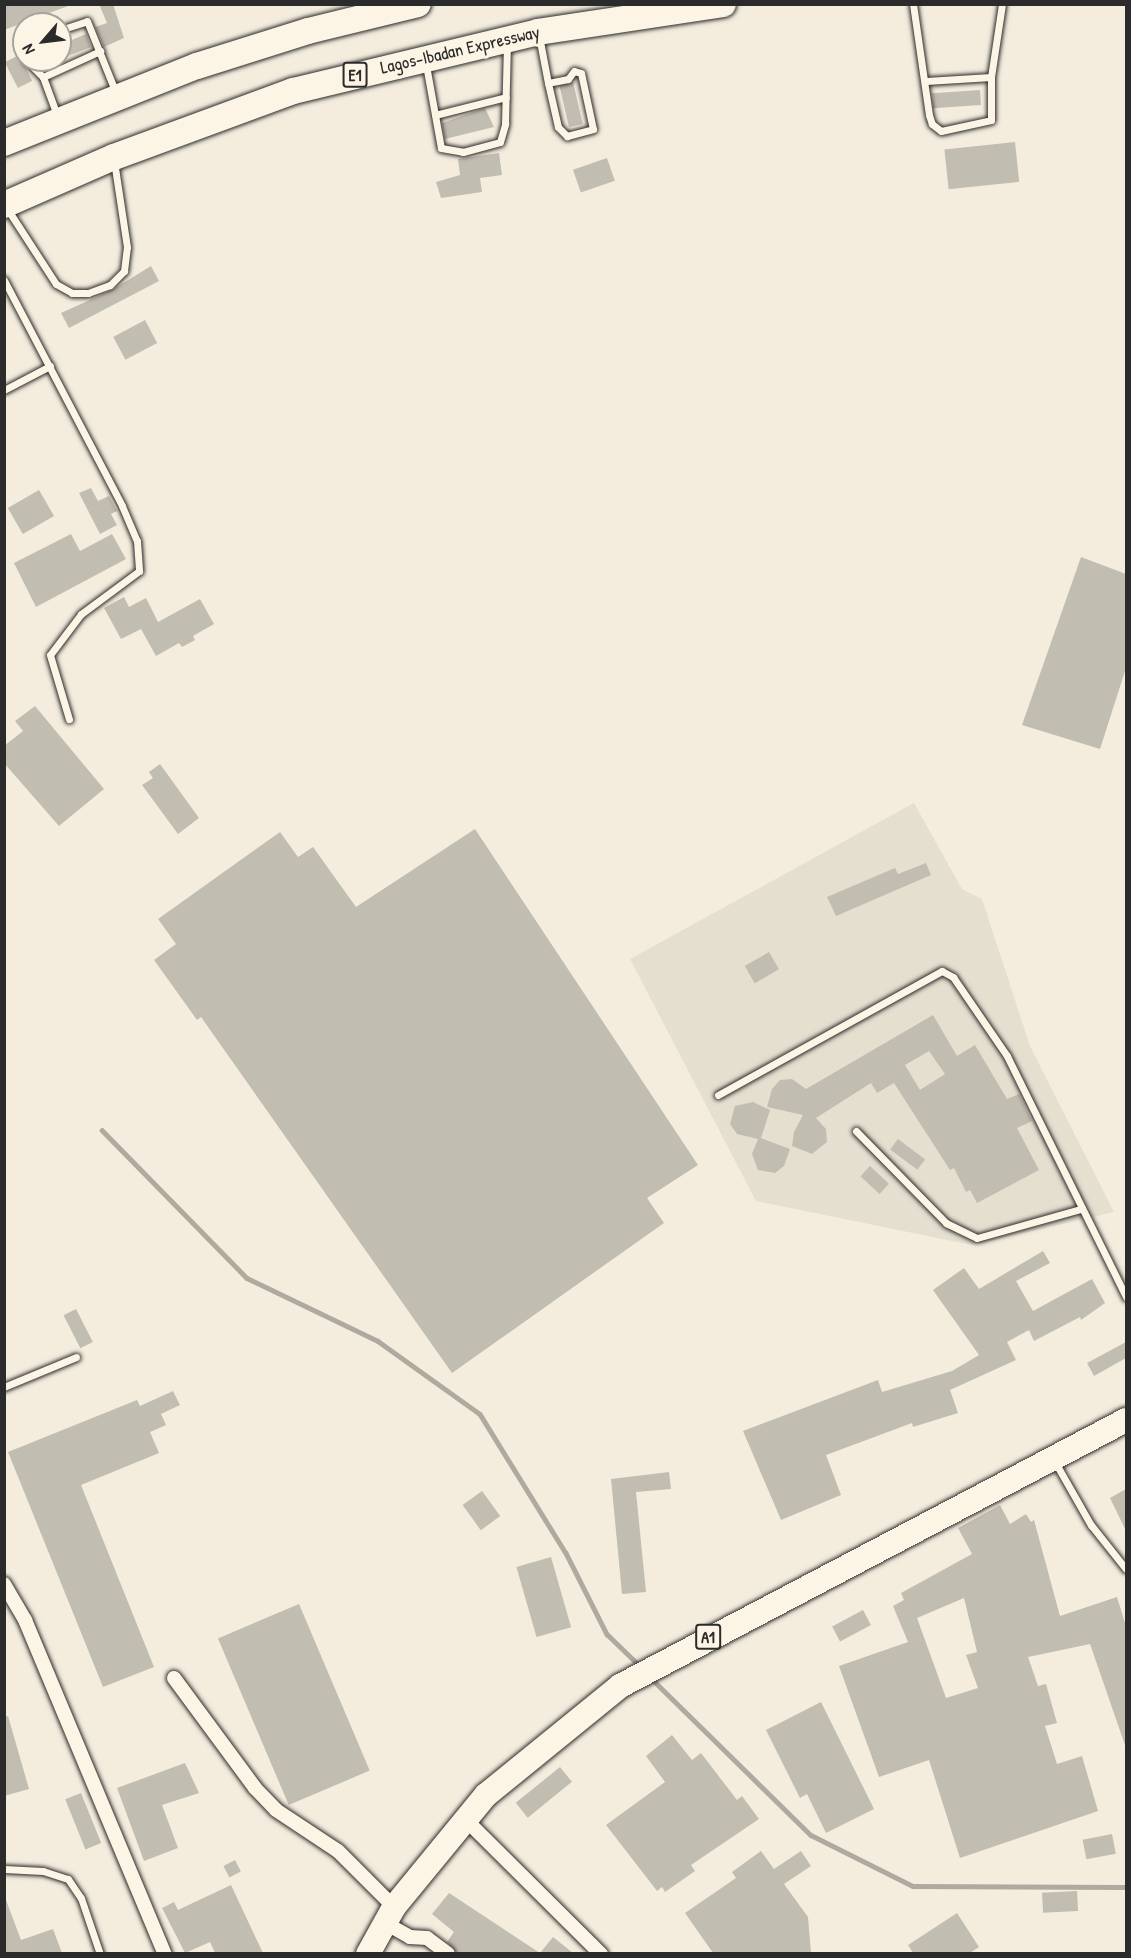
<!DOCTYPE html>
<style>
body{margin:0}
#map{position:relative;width:1131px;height:1958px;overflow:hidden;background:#f4edde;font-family:"Patrick Hand",sans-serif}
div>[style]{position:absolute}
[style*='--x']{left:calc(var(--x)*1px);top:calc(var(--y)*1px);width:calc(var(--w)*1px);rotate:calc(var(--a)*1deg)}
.built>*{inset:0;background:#e5dfd0}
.stream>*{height:4.5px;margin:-2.25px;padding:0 2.25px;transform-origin:2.25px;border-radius:2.25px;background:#afaaa0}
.building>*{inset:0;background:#c2bdb1;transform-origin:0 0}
.roads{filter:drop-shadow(0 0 2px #2b2b2b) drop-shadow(0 0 2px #2b2b2b)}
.service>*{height:7px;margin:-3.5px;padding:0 3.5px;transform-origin:3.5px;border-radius:3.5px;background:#fcf5e5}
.minor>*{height:14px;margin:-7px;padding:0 7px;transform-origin:7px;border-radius:7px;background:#fcf5e5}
.trunk>*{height:24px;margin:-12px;padding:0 12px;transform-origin:12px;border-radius:12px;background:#fcf5e5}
.motorway>*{height:26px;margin:-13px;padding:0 13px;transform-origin:13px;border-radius:13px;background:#fcf5e5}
span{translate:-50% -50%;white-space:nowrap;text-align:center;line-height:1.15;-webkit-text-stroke:6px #fcf5e5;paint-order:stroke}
.shield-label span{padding:2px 4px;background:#fcf5e5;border:2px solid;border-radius:4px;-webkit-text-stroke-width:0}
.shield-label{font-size:16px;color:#2b2b2b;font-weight:700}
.street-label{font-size:18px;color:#2b2b2b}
.frame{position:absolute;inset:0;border:6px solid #2b2b2b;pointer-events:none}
.north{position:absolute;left:12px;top:12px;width:60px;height:60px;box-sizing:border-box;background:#fcf5e5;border:2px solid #a8a49b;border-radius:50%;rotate:242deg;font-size:16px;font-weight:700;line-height:24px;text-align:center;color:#2b2b2b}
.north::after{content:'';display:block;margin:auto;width:21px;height:27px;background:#2b2b2b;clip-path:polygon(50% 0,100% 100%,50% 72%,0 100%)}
</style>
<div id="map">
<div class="built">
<div style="clip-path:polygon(914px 803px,962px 889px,982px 899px,1030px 1046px,1114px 1212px,972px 1245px,756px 1201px,630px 959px)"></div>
</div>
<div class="stream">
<div style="--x:102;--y:1130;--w:207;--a:45.6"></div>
<div style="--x:247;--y:1278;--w:145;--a:25.7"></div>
<div style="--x:378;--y:1341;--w:125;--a:35.6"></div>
<div style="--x:480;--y:1414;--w:163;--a:58.3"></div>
<div style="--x:566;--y:1553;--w:91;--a:63.2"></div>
<div style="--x:607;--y:1634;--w:47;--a:44.1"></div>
<div style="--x:651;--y:1678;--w:224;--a:44.5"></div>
<div style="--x:811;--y:1835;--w:114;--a:26.6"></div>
<div style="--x:913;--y:1886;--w:213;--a:0.3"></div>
</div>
<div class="building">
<div style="clip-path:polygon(4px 4px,68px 4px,68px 6px,4px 30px)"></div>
<div style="clip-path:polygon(99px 4px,113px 4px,124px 38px,104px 47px,95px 27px,107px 23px)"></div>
<div style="clip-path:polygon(86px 34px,91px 47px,60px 59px,60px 45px)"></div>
<div style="left:19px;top:55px;width:29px;height:16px;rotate:63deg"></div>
<div style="left:573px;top:82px;width:43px;height:14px;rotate:77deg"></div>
<div style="left:980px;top:90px;width:15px;height:48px;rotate:86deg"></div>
<div style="clip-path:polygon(485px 108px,494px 127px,445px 139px,442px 123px)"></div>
<div style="left:1015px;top:142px;width:40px;height:71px;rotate:84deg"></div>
<div style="clip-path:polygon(499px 153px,502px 175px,480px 178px,482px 192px,441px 198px,436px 182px,460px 175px,458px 159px)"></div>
<div style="left:607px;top:158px;width:24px;height:36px;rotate:71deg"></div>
<div style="clip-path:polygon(151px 266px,159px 281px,69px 328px,61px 313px,112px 290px)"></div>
<div style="left:145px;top:320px;width:26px;height:36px;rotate:62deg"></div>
<div style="clip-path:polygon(91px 488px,98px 501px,109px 496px,117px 511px,111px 514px,117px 525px,100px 534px,79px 493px)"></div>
<div style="left:39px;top:490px;width:30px;height:36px;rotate:60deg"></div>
<div style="clip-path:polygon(71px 534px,80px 551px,112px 534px,126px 559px,36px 607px,14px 563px)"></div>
<div style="clip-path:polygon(1081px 557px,1126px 574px,1126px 668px,1100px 749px,1022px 725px)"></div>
<div style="clip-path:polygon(124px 597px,129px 607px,146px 598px,158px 622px,200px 599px,214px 624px,193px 636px,195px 640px,182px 647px,179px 643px,156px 656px,141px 629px,121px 639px,104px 608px)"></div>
<div style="clip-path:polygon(35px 706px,104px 789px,59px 826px,4px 763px,4px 746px,23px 731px,15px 721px)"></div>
<div style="clip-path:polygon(160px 764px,199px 818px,178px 834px,142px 785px,153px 778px,149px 772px)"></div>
<div style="clip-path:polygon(475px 829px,698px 1165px,647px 1198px,664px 1223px,452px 1373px,201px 1017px,197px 1020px,154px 960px,176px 944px,158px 919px,280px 832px,298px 857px,313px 847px,356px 907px)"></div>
<div style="clip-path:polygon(926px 863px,931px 875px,836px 916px,827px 897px,895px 868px,898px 874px)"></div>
<div style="left:769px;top:952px;width:20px;height:28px;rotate:60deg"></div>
<div style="clip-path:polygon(evenodd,933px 1015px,957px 1056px,975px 1045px,1007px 1099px,1019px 1094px,1032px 1121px,1017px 1128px,1039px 1170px,977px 1203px,970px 1190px,966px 1192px,954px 1168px,950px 1170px,894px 1083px,877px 1093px,871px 1083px,816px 1118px,826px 1129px,827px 1142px,812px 1154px,792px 1146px,794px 1132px,803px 1115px,767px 1107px,772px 1089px,780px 1080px,792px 1079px,806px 1089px,933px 1015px,929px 1051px,945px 1074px,920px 1090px,905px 1065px,929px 1051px)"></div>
<div style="clip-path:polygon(753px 1102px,770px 1110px,761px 1138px,790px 1149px,784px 1166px,775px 1173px,758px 1170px,752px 1154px,758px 1139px,737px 1134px,730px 1124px,735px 1106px)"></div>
<div style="left:898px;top:1139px;width:34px;height:13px;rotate:37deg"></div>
<div style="left:870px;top:1166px;width:26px;height:14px;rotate:43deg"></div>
<div style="clip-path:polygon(1043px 1251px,1050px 1263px,1016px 1281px,1033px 1311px,1092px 1279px,1105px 1303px,1081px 1320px,1080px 1317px,1034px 1341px,1029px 1330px,1007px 1342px,1016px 1360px,950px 1390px,958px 1413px,913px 1427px,912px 1423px,826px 1455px,841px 1495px,781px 1520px,743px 1431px,878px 1380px,882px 1392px,952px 1371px,979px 1355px,933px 1290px,964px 1268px,979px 1289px)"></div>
<div style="left:76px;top:1309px;width:37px;height:14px;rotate:63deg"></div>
<div style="clip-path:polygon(1126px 1342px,1126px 1358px,1094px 1376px,1087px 1363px)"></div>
<div style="clip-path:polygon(173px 1391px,180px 1405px,161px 1414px,166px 1425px,150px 1432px,159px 1453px,81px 1485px,154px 1667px,103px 1687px,8px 1452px,137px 1400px,140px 1406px)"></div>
<div style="clip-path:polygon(669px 1472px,671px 1489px,636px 1492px,646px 1592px,622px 1594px,611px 1479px)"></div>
<div style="clip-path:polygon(1126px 1489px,1126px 1531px,1110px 1498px)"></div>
<div style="left:482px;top:1491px;width:31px;height:24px;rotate:54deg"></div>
<div style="clip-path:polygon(evenodd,1000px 1505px,1010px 1524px,1026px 1514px,1031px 1522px,1034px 1520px,1060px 1616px,1117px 1597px,1126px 1626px,1126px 1748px,1090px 1644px,1028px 1657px,1038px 1686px,1046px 1684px,1057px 1723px,1045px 1726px,1057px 1764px,1082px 1756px,1098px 1811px,960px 1858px,929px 1760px,879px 1777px,839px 1666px,908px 1642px,893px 1606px,904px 1600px,901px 1593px,972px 1554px,958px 1528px,1000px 1505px,964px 1598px,977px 1652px,966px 1655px,978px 1688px,946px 1698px,917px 1618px,964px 1598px)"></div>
<div style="left:551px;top:1557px;width:73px;height:36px;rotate:74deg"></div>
<div style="left:299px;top:1604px;width:181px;height:88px;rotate:67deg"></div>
<div style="left:863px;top:1610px;width:17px;height:35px;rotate:62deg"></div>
<div style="clip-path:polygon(821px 1702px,874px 1809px,826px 1833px,807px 1794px,800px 1798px,766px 1730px)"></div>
<div style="clip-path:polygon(8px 1716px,29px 1789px,4px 1796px,4px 1717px)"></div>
<div style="clip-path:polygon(672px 1735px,692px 1760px,701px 1753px,737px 1800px,742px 1796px,759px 1819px,691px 1865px,695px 1871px,665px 1892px,662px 1887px,657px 1891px,606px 1825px,665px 1782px,646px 1756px)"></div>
<div style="clip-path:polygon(185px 1763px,199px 1793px,162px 1805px,178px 1848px,144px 1861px,117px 1788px)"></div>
<div style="left:560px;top:1767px;width:19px;height:57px;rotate:51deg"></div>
<div style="left:81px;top:1793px;width:54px;height:17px;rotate:68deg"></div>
<div style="left:1112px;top:1834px;width:20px;height:30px;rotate:79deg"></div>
<div style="clip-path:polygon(761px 1851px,774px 1869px,801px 1851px,811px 1866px,784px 1884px,808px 1917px,811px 1953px,713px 1953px,685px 1913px,736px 1878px,732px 1872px)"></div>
<div style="left:235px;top:1860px;width:13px;height:13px;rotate:63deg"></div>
<div style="clip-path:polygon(231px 1885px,263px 1953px,215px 1953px,210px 1942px,185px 1953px,162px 1908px,174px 1902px,178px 1910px)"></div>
<div style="left:1077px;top:1891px;width:20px;height:35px;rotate:87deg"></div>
<div style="clip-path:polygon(449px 1893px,540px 1953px,553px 1937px,573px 1953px,457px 1953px,447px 1942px,454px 1932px,432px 1914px)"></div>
<div style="clip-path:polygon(6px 1900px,21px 1940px,53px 1929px,62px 1953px,4px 1953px)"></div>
<div style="clip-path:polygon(957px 1913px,979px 1947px,970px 1953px,913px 1953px,908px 1945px)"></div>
</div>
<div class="roads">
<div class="service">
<div style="--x:913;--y:4;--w:112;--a:81.8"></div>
<div style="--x:929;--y:115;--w:9;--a:72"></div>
<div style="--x:932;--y:124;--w:11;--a:38"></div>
<div style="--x:941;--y:131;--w:51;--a:-12.4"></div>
<div style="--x:991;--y:120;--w:43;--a:-90"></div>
<div style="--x:991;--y:77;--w:74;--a:-81.4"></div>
<div style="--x:60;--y:30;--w:28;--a:-18"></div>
<div style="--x:87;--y:21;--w:78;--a:68.1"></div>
<div style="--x:539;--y:36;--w:48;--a:79.2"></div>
<div style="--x:548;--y:83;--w:45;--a:77.2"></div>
<div style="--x:558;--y:127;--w:13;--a:45"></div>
<div style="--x:567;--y:136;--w:27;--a:-15"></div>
<div style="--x:593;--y:129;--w:57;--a:-102.1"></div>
<div style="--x:581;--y:73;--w:7;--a:-164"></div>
<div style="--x:574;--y:71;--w:10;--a:127"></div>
<div style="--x:568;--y:79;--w:20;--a:169"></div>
<div style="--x:24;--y:47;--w:6;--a:90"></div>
<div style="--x:26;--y:60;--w:24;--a:45"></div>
<div style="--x:43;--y:77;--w:44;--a:69.9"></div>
<div style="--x:426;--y:65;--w:84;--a:79.8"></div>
<div style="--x:441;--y:148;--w:22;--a:10"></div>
<div style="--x:463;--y:152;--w:38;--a:-15"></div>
<div style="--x:500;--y:142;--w:19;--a:-74"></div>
<div style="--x:505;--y:124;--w:80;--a:-88.6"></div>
<div style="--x:43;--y:77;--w:63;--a:-24.5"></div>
<div style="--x:926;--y:81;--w:65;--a:-3.5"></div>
<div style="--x:435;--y:115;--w:73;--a:-14.2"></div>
<div style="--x:8;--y:210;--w:88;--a:57"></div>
<div style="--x:56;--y:284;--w:18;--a:29"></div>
<div style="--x:72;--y:293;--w:16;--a:0"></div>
<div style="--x:88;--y:293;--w:23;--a:-20"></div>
<div style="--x:110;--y:285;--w:20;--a:-45"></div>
<div style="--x:124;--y:271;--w:24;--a:-83"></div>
<div style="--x:127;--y:247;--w:87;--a:-98.6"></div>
<div style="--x:4;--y:280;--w:255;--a:62.4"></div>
<div style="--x:122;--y:506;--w:38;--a:67"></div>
<div style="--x:137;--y:541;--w:30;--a:86"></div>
<div style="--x:139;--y:571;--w:72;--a:143.4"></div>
<div style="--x:81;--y:614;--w:51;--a:127.1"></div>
<div style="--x:50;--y:655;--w:67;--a:73.5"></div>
<div style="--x:4;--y:390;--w:52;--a:-27.6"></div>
<div style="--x:718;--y:1095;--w:256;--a:-29"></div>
<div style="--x:942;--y:971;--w:13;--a:29"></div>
<div style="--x:953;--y:977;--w:96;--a:55.6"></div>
<div style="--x:1007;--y:1056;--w:269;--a:63.7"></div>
<div style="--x:856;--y:1131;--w:129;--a:45.6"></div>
<div style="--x:946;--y:1223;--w:34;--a:26"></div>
<div style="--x:977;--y:1238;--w:107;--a:-15.7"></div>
<div style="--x:4;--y:1387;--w:78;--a:-22.6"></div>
<div style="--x:1055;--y:1462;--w:73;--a:60.3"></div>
<div style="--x:1091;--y:1525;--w:56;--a:51.5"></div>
<div style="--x:4;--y:1869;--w:39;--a:3"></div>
<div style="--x:43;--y:1871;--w:26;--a:18"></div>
<div style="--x:68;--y:1879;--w:23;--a:56"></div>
<div style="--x:81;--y:1898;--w:59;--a:71.3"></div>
</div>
<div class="minor">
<div style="--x:4;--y:1584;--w:42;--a:59.7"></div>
<div style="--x:25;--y:1620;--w:362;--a:67.3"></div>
<div style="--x:174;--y:1678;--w:137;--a:53.6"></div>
<div style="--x:255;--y:1788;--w:30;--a:46"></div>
<div style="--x:276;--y:1810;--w:74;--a:33.5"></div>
<div style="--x:338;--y:1851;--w:79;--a:45"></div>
<div style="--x:467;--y:1821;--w:189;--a:44.8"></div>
<div style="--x:385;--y:1923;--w:29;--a:29"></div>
<div style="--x:410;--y:1937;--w:17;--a:3"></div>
<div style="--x:427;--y:1938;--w:26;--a:37"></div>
</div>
<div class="trunk">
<div style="--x:368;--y:1954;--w:54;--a:-61"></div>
<div style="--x:394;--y:1907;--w:145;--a:-50.6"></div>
<div style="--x:486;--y:1795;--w:173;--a:-39.1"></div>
<div style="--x:620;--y:1686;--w:572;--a:-27.73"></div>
</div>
<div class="motorway">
<div style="--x:4;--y:143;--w:208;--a:-21.8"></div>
<div style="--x:197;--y:66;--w:116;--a:-17.5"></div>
<div style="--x:308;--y:31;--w:113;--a:-13.8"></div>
<div style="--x:4;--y:205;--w:120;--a:-23.6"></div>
<div style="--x:114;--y:157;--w:191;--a:-20.2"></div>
<div style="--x:293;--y:91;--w:252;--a:-13.5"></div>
<div style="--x:538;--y:32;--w:187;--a:-8.6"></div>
</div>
</div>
<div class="shield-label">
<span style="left:355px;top:75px">E1</span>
<span style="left:708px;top:1637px">A1</span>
</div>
<div class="street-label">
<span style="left:460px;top:50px;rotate:-13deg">Lagos-Ibadan Expressway</span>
</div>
<div class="frame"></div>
<div class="north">N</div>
</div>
